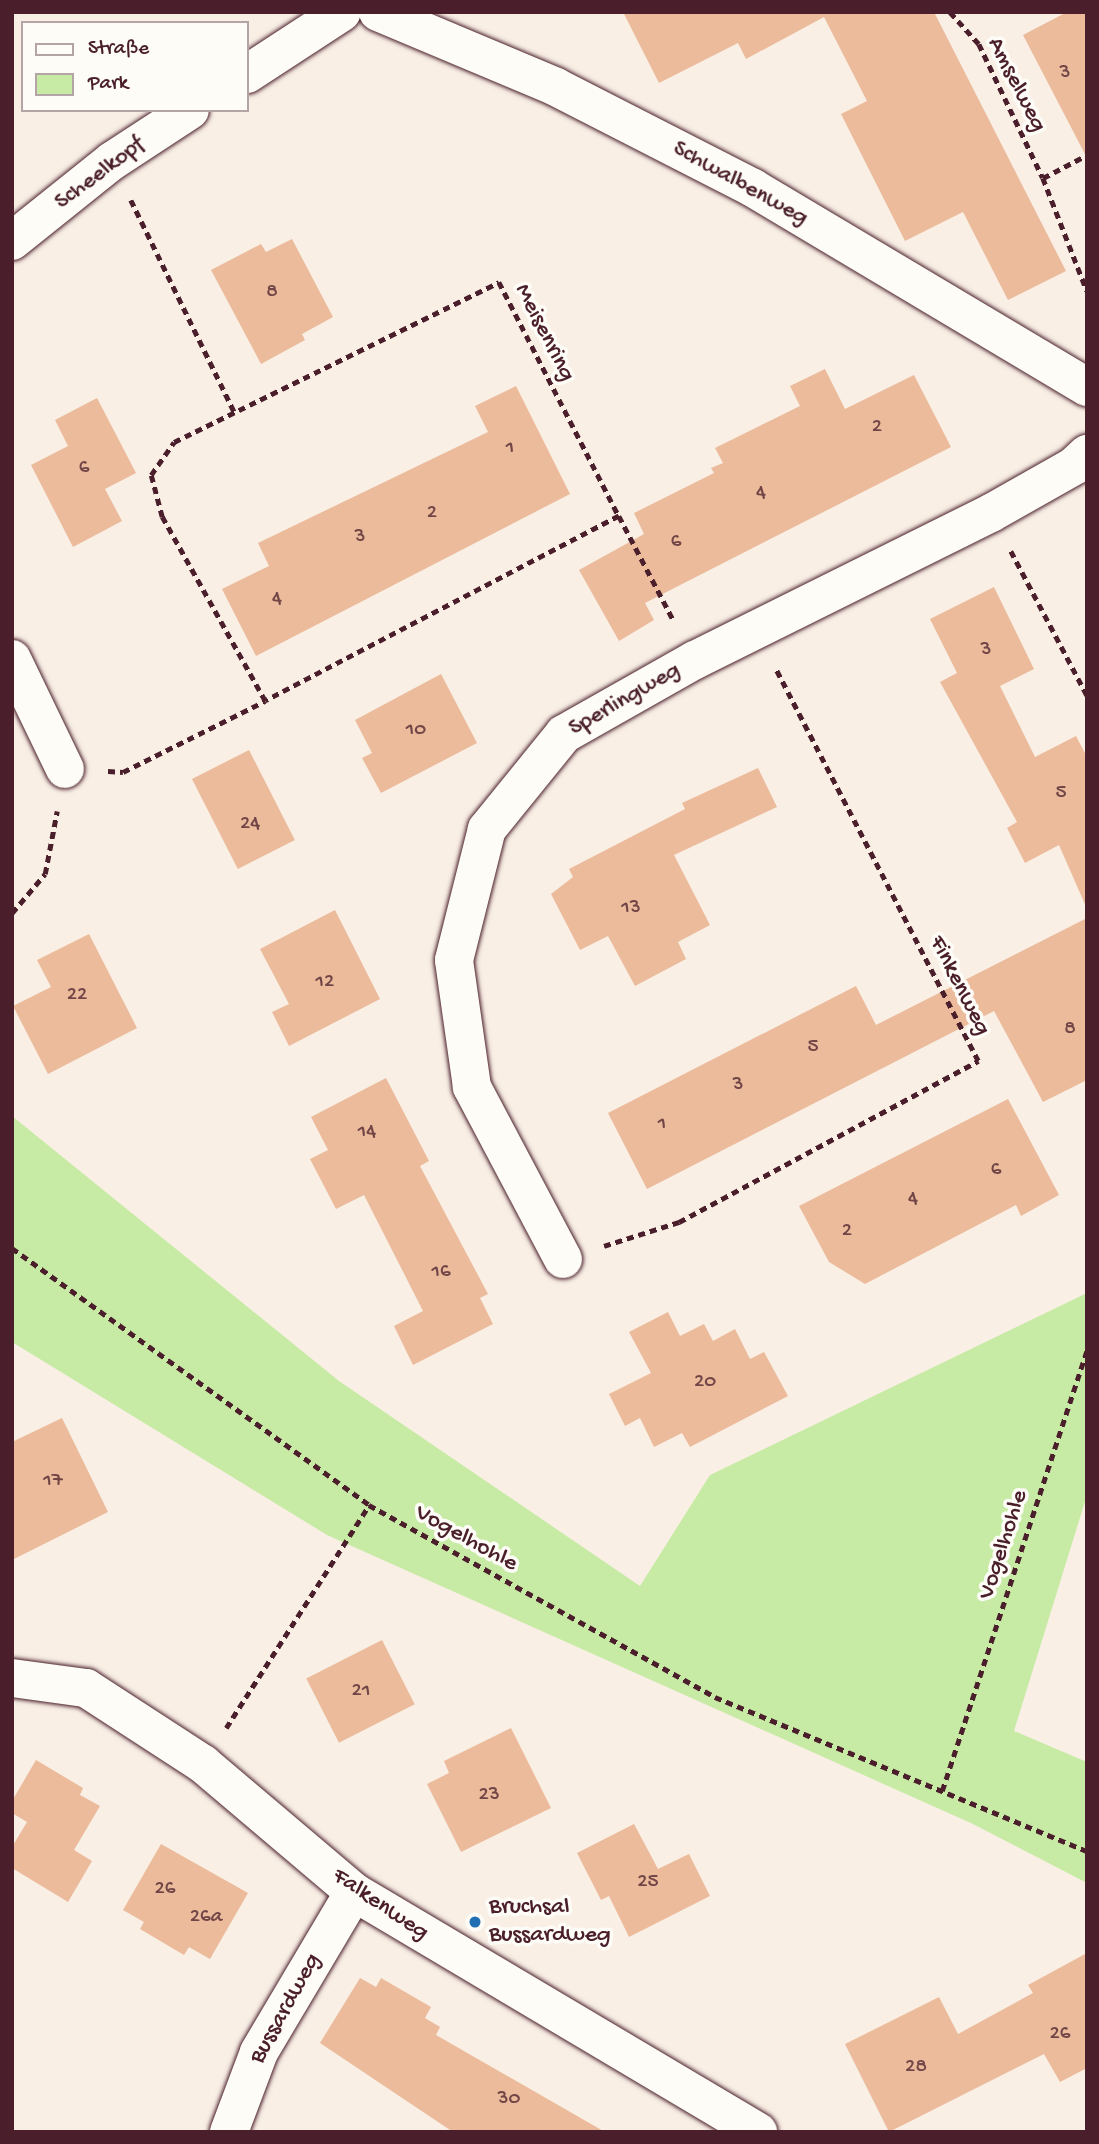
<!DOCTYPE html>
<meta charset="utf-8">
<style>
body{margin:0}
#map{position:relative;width:1099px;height:2144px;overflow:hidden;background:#f9efe5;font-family:"Gochi Hand",sans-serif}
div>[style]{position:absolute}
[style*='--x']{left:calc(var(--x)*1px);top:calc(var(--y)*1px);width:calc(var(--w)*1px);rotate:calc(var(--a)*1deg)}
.green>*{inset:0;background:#c7eba5}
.building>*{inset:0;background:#ebbb9b;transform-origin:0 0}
.path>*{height:4.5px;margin-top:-2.25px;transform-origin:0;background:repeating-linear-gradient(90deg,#4a1f2b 0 7px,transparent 0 12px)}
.roads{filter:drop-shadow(0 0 2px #4a1f2b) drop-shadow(0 0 2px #4a1f2b)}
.street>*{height:38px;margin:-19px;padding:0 19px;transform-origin:19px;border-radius:19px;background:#fdfcf7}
.dots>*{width:19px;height:19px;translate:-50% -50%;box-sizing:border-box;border:4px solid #fdfcf7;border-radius:50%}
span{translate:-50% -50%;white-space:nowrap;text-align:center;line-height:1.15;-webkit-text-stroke:7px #fdfcf7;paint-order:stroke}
.number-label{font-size:21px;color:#724647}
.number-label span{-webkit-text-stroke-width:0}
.street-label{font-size:24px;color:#4a1f2b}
.poi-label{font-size:24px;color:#4a1f2b}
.left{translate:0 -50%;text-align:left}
.frame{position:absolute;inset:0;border:14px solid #4a1f2b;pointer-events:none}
.legend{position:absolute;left:21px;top:21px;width:228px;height:91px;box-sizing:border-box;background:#fdfcf7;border:2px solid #b5a4a5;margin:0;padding:9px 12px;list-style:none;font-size:21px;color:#4a1f2b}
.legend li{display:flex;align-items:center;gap:14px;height:35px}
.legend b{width:35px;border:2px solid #b5a4a5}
</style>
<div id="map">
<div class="green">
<div style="clip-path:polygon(12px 1116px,339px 1381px,640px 1586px,710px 1475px,1087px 1293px,1087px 1495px,1014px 1731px,1087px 1762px,1087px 1883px,973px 1824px,327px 1535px,12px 1342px)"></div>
</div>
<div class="building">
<div style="clip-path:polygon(623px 12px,934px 12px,1066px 271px,1008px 300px,963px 212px,905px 241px,841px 114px,867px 101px,824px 17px,746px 59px,738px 43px,659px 83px)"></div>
<div style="clip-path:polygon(1067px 12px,1087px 12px,1087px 158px,1023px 35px)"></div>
<div style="clip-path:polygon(292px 239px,333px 317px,302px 334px,305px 340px,261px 364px,211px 270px,261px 244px,266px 252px)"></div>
<div style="clip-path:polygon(825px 369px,845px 409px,914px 375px,951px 447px,645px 603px,654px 620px,619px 641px,579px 570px,644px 534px,634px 513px,714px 473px,711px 468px,723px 463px,715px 448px,800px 406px,790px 386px)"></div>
<div style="clip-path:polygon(516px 386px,570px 494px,256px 656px,222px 589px,269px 566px,258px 543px,488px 432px,475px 406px)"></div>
<div style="clip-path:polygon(97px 398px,136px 473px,105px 489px,122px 521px,73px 547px,31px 465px,68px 446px,55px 420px)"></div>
<div style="clip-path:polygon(994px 587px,1034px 669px,1000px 686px,1035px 757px,1076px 736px,1087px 757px,1087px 909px,1059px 845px,1025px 863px,1007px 828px,1017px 822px,940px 682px,957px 673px,930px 619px)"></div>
<div style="clip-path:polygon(441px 674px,477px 743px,381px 793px,362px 758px,372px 753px,355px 720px)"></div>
<div style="left:249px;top:750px;width:101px;height:64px;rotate:63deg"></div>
<div style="clip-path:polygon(758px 768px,777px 807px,674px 855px,710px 925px,678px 942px,686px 959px,635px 986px,608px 936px,580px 950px,551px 894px,573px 877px,569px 869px,685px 809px,682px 803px)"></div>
<div style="clip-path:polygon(335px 910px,380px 999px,289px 1046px,272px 1012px,289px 1004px,260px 949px)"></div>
<div style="clip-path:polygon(1087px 918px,1087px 1080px,1043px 1102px,994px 1011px,647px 1189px,608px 1113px,856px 986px,876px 1025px)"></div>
<div style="clip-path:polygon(89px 934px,137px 1028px,48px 1074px,13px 1006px,51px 987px,37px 960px)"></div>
<div style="clip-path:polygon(386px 1078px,429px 1161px,420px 1166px,488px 1294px,480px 1298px,493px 1324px,413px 1365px,394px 1326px,423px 1311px,364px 1195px,336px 1209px,310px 1159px,328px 1150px,311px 1117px)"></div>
<div style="clip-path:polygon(1008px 1099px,1059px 1195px,1021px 1216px,1016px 1205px,865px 1284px,829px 1262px,799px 1206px)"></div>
<div style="clip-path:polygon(668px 1312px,680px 1336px,704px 1324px,713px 1341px,735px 1329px,750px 1359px,764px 1352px,788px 1396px,690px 1447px,682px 1433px,654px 1447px,640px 1418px,625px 1426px,609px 1394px,651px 1373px,629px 1332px)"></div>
<div style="clip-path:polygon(62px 1418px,108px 1512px,12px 1560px,12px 1442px)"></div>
<div style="left:382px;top:1640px;width:72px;height:85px;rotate:63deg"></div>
<div style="clip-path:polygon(511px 1728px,551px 1808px,461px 1852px,427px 1784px,449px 1773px,444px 1761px)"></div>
<div style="clip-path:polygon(36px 1760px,83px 1788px,80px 1795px,100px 1806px,74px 1850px,92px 1861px,68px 1902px,12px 1868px,12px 1847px,27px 1822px,12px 1813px,12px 1801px)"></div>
<div style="clip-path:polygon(634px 1824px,658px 1869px,689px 1854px,710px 1896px,629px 1937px,609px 1896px,601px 1900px,577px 1853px)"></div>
<div style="clip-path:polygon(161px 1844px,248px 1893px,210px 1959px,189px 1947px,184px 1955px,140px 1929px,144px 1922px,123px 1910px)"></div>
<div style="clip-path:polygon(1087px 1953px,1087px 2068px,1060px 2082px,1044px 2054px,889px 2132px,845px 2044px,939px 1997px,958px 2034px,1033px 1993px,1028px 1985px)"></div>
<div style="clip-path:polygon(360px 1978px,376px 1987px,381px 1978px,431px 2007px,425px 2018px,440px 2027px,436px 2035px,605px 2132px,453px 2132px,320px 2043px)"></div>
</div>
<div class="path">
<div style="--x:950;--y:12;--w:43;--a:47.8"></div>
<div style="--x:979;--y:44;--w:148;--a:64.5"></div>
<div style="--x:1043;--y:178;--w:121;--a:68.7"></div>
<div style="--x:1043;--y:178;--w:50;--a:-27.6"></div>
<div style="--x:131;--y:200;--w:237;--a:64"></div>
<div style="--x:619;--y:516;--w:119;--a:62.4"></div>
<div style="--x:1011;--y:551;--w:163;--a:62.2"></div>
<div style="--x:108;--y:771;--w:15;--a:4"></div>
<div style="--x:123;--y:772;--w:159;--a:-26.6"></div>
<div style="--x:265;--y:701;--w:211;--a:-119.2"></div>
<div style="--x:162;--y:517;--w:43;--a:-104.7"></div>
<div style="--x:151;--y:475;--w:40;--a:-55.1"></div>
<div style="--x:174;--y:442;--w:362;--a:-26.2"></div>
<div style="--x:499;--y:282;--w:263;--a:62.9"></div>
<div style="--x:619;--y:516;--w:399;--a:152.4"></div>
<div style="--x:12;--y:913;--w:51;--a:-49.8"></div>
<div style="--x:45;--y:874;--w:64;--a:-79.2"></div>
<div style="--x:604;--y:1246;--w:79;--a:-17.7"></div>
<div style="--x:679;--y:1222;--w:340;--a:-28.3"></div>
<div style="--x:978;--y:1061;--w:441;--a:-117.3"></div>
<div style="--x:12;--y:1248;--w:440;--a:35.7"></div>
<div style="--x:369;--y:1505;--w:396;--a:29"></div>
<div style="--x:715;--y:1697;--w:403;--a:22.5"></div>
<div style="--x:226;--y:1728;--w:265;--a:-57.3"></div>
<div style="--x:942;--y:1791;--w:463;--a:-71.8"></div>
</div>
<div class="roads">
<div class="street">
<div style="--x:378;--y:12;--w:193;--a:22.8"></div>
<div style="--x:556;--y:87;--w:221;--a:27.1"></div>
<div style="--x:753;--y:188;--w:389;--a:30.8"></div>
<div style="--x:247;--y:74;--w:113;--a:-33.1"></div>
<div style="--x:12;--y:241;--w:128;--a:-38.7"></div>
<div style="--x:112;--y:161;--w:93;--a:-33.2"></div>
<div style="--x:12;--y:659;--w:122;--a:64.3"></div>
<div style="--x:563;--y:1259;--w:195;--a:-117.9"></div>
<div style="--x:472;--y:1087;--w:128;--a:-98.1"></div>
<div style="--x:454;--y:960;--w:135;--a:-75.9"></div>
<div style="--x:487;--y:829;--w:122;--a:-51"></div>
<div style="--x:564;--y:734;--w:150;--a:-29.5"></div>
<div style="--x:695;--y:660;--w:330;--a:-26.4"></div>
<div style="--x:991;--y:513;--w:95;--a:-29.5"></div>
<div style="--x:1074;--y:466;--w:18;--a:-43"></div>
<div style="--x:12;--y:1678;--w:75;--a:7.7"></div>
<div style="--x:86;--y:1688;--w:140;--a:33"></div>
<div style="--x:203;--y:1764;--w:198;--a:40.3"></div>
<div style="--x:354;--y:1892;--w:470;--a:30.7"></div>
<div style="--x:229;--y:2132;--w:85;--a:-69.4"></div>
<div style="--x:259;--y:2052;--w:186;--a:-59.3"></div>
</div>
</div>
<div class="dots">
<div style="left:475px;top:1922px;background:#1f6fb2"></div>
</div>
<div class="number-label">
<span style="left:1065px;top:74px">3</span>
<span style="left:272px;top:293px">8</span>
<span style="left:877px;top:428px">2</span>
<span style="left:510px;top:449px">1</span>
<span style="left:84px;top:469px">6</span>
<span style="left:761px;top:494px">4</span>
<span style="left:432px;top:514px">2</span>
<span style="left:360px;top:538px">3</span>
<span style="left:676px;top:543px">6</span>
<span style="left:277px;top:600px">4</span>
<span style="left:986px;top:651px">3</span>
<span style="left:416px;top:731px">10</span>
<span style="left:1061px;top:794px">5</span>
<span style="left:250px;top:825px">24</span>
<span style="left:631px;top:909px">13</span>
<span style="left:325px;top:983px">12</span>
<span style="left:77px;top:996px">22</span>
<span style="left:1070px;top:1030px">8</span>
<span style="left:813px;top:1048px">5</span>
<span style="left:738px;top:1086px">3</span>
<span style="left:662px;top:1125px">1</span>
<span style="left:367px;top:1133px">14</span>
<span style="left:996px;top:1171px">6</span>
<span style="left:913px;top:1200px">4</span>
<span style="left:847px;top:1232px">2</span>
<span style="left:441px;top:1273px">16</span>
<span style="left:705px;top:1383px">20</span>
<span style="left:53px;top:1482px">17</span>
<span style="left:361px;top:1692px">21</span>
<span style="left:489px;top:1796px">23</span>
<span style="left:648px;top:1883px">25</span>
<span style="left:165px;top:1890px">26</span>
<span style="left:206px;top:1918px">26a</span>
<span style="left:1060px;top:2035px">26</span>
<span style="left:916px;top:2068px">28</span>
<span style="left:509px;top:2100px">30</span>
</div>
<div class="street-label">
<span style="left:1016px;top:85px;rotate:63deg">Amselweg</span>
<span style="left:100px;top:174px;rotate:-37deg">Scheelkopf</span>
<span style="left:740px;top:184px;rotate:29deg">Schwalbenweg</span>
<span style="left:544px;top:333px;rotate:63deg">Meisenring</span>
<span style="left:625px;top:700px;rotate:-30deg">Sperlingweg</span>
<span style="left:959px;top:986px;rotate:63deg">Finkenweg</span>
<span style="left:466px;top:1539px;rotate:29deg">Vogelhohle</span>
<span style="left:1004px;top:1545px;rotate:-72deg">Vogelhohle</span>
<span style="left:380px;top:1905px;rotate:34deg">Falkenweg</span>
<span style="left:286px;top:2009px;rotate:-61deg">Bussardweg</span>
</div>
<div class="poi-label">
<span class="left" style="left:489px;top:1922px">Bruchsal<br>Bussardweg</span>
</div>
<div class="frame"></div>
<ul class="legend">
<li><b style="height:9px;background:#fdfcf7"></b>Straße</li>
<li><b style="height:19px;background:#c7eba5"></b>Park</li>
</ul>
</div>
